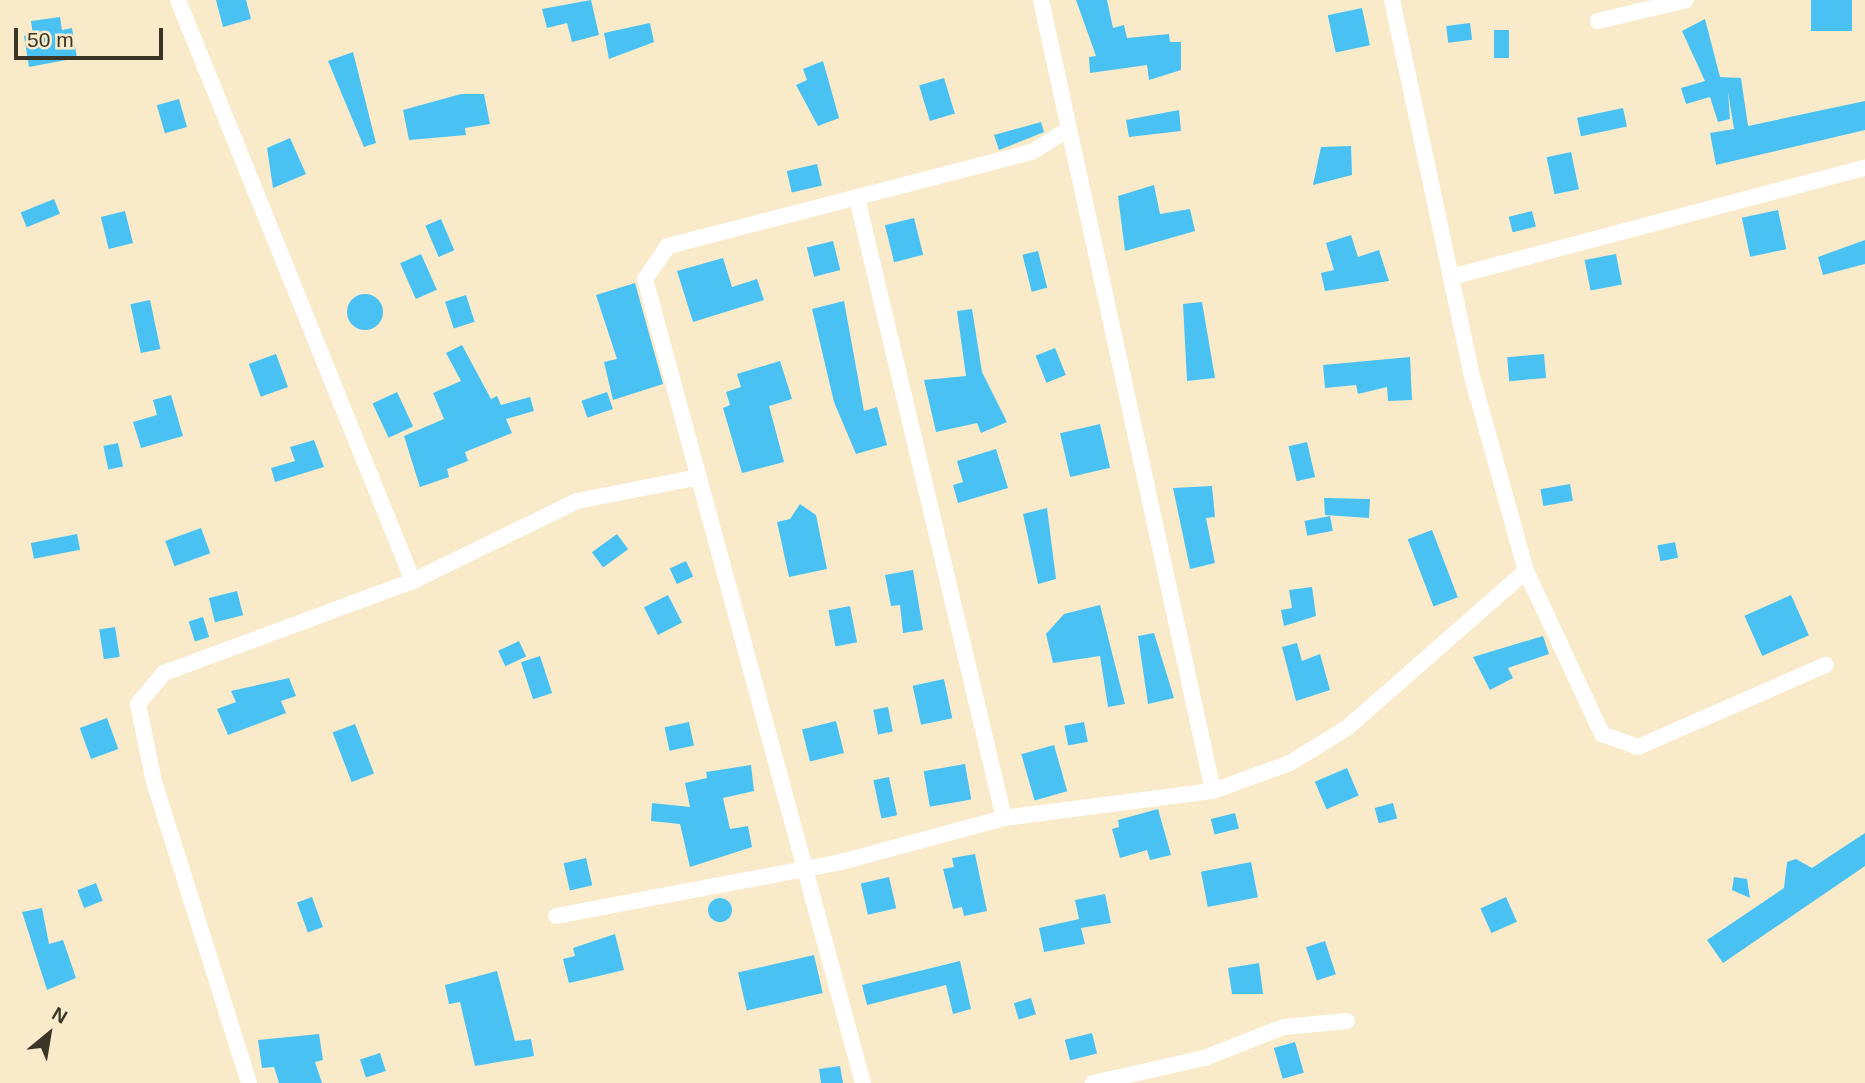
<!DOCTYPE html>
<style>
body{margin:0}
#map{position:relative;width:1865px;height:1083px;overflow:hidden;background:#f9ebca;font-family:Helvetica,sans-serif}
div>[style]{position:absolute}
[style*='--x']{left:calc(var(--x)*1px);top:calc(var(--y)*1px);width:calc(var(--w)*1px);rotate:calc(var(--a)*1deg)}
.building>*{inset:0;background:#49c1f2;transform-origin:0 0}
.round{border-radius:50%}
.street>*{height:16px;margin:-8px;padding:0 8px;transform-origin:8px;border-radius:8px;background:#fff}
span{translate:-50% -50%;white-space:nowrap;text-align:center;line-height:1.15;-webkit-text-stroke:5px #f9ebca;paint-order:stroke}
.north{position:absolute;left:14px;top:999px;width:70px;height:70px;-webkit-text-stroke:5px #f9ebca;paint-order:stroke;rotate:30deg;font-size:19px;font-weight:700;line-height:28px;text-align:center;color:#3b3528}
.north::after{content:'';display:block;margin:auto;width:24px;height:32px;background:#3b3528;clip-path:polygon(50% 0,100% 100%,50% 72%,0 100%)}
.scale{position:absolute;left:14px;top:28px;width:149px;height:32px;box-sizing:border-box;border:4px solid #3b3528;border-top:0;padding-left:9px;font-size:21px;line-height:24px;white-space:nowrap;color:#3b3528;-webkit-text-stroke:5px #f9ebca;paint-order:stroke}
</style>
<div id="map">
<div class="building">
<div style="clip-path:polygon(216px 0,246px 0,251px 19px,223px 27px)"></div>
<div style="clip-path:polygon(591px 0,599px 35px,572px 42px,567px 23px,547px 28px,542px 9px)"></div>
<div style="clip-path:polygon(1076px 0,1107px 0,1113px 28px,1124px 25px,1127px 38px,1169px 34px,1170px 42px,1181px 42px,1181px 70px,1149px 80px,1147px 65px,1090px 73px,1089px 57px,1096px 56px)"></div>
<div style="left:1811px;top:0;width:41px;height:31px"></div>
<div style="left:1362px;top:8px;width:38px;height:35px;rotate:78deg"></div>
<div style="clip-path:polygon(60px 17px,62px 30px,72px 28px,77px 58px,29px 67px,24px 36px,33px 35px,31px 21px)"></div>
<div style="clip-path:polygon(1705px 19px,1720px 77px,1741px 78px,1748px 126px,1865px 101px,1865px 130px,1716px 165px,1710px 133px,1734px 129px,1728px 92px,1730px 119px,1718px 122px,1710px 97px,1686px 104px,1681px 88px,1705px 81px,1682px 31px)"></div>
<div style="clip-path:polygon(650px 23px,654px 42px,609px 59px,604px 33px)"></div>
<div style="left:1470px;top:23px;width:17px;height:24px;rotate:83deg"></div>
<div style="left:1494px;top:30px;width:15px;height:28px"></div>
<div style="clip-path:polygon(353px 52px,376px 143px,364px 147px,328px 61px)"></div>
<div style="clip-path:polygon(823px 61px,839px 118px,818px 126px,796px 85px,807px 80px,803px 69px)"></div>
<div style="left:944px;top:78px;width:37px;height:26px;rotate:73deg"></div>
<div style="clip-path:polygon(461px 94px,484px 94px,490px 124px,465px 128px,466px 135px,409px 140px,403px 110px)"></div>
<div style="left:179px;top:99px;width:29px;height:23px;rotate:74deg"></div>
<div style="left:1623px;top:108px;width:19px;height:47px;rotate:78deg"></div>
<div style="clip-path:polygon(1179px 110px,1181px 131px,1129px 137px,1126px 120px)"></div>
<div style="clip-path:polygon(1041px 122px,1044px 132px,999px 150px,994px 135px)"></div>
<div style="clip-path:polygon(290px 138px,306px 174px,273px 188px,267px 148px)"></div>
<div style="clip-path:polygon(1351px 146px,1352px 175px,1313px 185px,1321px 147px)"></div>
<div style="left:1571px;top:152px;width:38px;height:25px;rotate:78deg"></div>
<div style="left:817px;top:164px;width:22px;height:31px;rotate:77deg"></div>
<div style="clip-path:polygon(1154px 185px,1160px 214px,1190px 209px,1195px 231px,1125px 251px,1118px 196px)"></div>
<div style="left:54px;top:199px;width:16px;height:36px;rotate:68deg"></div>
<div style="left:1778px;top:210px;width:40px;height:37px;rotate:78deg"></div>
<div style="left:125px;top:211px;width:33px;height:25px;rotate:76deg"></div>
<div style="left:1532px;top:211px;width:16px;height:24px;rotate:76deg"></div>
<div style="left:914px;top:218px;width:38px;height:30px;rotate:76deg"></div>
<div style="left:441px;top:219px;width:34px;height:17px;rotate:67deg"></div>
<div style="clip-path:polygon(1351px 235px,1358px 257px,1379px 250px,1389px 281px,1325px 291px,1321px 273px,1334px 270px,1326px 243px)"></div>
<div style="clip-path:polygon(1865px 240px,1865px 264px,1823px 275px,1818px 257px)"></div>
<div style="left:833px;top:241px;width:30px;height:27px;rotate:76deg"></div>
<div style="left:1038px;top:251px;width:38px;height:16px;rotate:76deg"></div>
<div style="left:421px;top:254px;width:39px;height:23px;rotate:66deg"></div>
<div style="left:1616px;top:254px;width:31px;height:32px;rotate:79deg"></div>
<div style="clip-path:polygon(723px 258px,732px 287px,757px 279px,764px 300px,693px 322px,677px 271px)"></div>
<div style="clip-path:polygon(635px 283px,663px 384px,613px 400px,604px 362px,617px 359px,596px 295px)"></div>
<div class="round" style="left:347px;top:294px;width:36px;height:36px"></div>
<div style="left:466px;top:295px;width:28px;height:22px;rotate:72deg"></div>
<div style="left:150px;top:300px;width:50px;height:20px;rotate:78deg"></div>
<div style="clip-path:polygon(844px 301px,864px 411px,877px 407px,887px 445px,856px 454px,834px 402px,812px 309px)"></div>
<div style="clip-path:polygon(1202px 302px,1215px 378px,1187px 381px,1183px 304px)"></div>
<div style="clip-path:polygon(972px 309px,982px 372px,1007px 422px,981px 433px,977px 423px,936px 432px,924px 380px,966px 376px,957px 311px)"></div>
<div style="clip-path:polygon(462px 345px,491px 399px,497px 396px,501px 405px,530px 397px,534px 411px,506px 419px,512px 433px,465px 452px,468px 461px,447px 469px,449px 477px,420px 487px,404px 436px,444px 419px,433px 393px,461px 381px,446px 353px)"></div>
<div style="left:1055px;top:348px;width:29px;height:21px;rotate:68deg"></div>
<div style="left:276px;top:354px;width:35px;height:29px;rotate:70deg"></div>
<div style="left:1544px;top:354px;width:24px;height:37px;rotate:85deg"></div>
<div style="clip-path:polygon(1410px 357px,1412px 400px,1388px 401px,1387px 387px,1358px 394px,1356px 385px,1325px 388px,1323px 365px)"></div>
<div style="clip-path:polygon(780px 361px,792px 399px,769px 406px,784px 462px,742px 473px,723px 408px,730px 405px,726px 392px,741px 387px,737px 374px)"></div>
<div style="left:397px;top:392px;width:38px;height:27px;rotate:65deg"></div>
<div style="left:607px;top:392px;width:18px;height:27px;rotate:71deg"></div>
<div style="clip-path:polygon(171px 395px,183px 436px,141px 448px,133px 422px,157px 415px,153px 400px)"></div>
<div style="left:1100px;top:424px;width:45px;height:41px;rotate:77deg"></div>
<div style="clip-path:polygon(314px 440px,324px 467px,275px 482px,271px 468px,295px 461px,290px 447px)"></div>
<div style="left:1307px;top:442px;width:36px;height:19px;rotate:77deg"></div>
<div style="left:118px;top:443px;width:24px;height:15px;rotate:78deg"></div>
<div style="clip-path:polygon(996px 449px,1008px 488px,958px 503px,953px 485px,963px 482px,957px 461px)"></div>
<div style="left:1570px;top:484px;width:17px;height:30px;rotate:80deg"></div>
<div style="clip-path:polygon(1212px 486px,1215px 517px,1206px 518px,1215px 563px,1190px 569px,1173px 488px)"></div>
<div style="clip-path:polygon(1324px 498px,1370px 499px,1369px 518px,1325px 515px)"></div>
<div style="clip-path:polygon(800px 504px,816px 515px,827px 569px,789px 577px,777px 522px,790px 519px)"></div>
<div style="clip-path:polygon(1047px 508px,1056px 579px,1038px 584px,1023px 514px)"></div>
<div style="left:1330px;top:516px;width:15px;height:26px;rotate:79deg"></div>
<div style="left:201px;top:528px;width:27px;height:38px;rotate:70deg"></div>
<div style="left:1432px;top:530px;width:72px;height:26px;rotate:69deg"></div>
<div style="left:77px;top:534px;width:16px;height:47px;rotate:79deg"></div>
<div style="left:617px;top:534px;width:19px;height:31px;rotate:54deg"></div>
<div style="left:1675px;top:542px;width:16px;height:18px;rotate:79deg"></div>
<div style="left:686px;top:561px;width:17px;height:18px;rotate:65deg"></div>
<div style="clip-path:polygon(913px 570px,923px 630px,903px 633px,900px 605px,891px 606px,885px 575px)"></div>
<div style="clip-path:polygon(1312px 587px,1316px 616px,1284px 626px,1281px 610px,1292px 608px,1289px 590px)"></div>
<div style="left:237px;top:591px;width:25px;height:29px;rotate:76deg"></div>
<div style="left:668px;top:595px;width:31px;height:27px;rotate:63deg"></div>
<div style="left:1791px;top:595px;width:44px;height:51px;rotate:66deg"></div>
<div style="clip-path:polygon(1100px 605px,1112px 653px,1125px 704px,1108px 707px,1100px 656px,1053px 663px,1046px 634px,1064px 614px)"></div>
<div style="left:850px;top:606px;width:37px;height:22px;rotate:79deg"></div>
<div style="left:203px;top:617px;width:21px;height:15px;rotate:73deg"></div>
<div style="left:115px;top:627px;width:30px;height:16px;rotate:81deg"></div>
<div style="clip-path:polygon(1154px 633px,1174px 698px,1148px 704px,1138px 636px)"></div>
<div style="clip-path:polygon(1543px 636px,1549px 654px,1508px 668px,1513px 678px,1490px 690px,1473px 657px)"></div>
<div style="left:519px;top:641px;width:17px;height:23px;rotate:65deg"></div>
<div style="clip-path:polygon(1297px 643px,1302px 661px,1320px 654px,1330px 690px,1296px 701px,1282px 647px)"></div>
<div style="left:540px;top:656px;width:39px;height:20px;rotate:72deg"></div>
<div style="clip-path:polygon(289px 678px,296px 696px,281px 701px,286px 713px,228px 735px,217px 709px,236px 702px,231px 691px)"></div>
<div style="left:944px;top:679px;width:40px;height:32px;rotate:78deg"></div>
<div style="left:888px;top:707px;width:25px;height:15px;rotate:79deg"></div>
<div style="left:107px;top:718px;width:33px;height:29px;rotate:70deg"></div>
<div style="left:836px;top:721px;width:33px;height:35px;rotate:76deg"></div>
<div style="left:689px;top:722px;width:24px;height:25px;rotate:78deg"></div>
<div style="left:1084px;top:722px;width:20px;height:20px;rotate:79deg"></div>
<div style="left:355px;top:724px;width:53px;height:24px;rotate:69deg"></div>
<div style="left:1054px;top:745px;width:48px;height:34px;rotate:74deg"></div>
<div style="left:965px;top:764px;width:36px;height:42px;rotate:80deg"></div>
<div style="clip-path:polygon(751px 765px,754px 791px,723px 798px,730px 829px,748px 826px,752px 847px,690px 867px,680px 824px,651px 821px,652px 803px,690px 807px,685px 783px,707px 778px,706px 772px)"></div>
<div style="left:1347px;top:768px;width:30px;height:35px;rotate:67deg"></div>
<div style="left:889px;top:777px;width:39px;height:16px;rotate:78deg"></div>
<div style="left:1393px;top:803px;width:16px;height:19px;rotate:75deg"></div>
<div style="clip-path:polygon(1158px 809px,1171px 855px,1150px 860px,1147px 850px,1120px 858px,1112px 829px,1119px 827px,1118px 820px)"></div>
<div style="left:1235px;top:813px;width:16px;height:25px;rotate:76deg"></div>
<div style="clip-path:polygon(1865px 833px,1865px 866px,1723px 963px,1707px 940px,1784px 888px,1787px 862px,1796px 859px,1812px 868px)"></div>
<div style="clip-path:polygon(975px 854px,987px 911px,964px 916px,962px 907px,953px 909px,943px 869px,954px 867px,952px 858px)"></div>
<div style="left:586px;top:858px;width:28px;height:23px;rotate:77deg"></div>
<div style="left:1251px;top:862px;width:36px;height:51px;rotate:79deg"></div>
<div style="left:889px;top:877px;width:32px;height:29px;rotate:77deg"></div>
<div style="clip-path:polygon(1734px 877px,1747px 879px,1750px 898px,1732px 890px)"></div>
<div style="left:96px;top:883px;width:19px;height:20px;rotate:69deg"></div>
<div style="clip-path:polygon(1105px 894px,1111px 923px,1081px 928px,1085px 944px,1044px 952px,1039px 928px,1079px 919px,1075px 900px)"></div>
<div style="left:312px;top:897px;width:32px;height:16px;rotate:70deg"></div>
<div style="left:1506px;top:897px;width:27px;height:28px;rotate:66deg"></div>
<div class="round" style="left:708px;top:898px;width:24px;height:24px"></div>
<div style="clip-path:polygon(42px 908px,49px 944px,63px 940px,76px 978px,47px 990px,22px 912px)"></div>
<div style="clip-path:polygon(615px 934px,624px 970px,569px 983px,563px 959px,575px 956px,573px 948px)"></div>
<div style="left:1325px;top:941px;width:35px;height:20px;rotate:72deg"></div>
<div style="left:814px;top:955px;width:39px;height:78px;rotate:77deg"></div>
<div style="clip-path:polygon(960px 961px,971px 1009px,953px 1014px,946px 985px,867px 1005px,862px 985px)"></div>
<div style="clip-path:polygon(1259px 963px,1263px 994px,1232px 994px,1228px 968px)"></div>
<div style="clip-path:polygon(497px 971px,515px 1041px,531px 1039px,534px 1056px,475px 1066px,460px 1002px,449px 1004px,445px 985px)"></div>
<div style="left:1031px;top:998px;width:17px;height:18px;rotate:73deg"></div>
<div style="left:1092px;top:1033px;width:21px;height:28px;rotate:76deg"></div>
<div style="clip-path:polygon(319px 1034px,323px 1060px,315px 1062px,322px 1083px,279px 1083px,274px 1067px,262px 1068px,258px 1040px)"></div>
<div style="left:1295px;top:1042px;width:32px;height:22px;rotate:74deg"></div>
<div style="left:380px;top:1053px;width:19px;height:21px;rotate:72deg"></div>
<div style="clip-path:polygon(840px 1066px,843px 1083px,821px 1083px,819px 1069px)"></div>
</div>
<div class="street">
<div style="--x:178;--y:0;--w:627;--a:67.98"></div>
<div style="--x:1041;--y:0;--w:809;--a:77.73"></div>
<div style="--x:1392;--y:0;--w:389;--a:78"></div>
<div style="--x:1473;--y:380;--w:198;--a:74.5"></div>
<div style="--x:1526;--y:571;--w:180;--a:65"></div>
<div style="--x:1602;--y:734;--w:38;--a:20"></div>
<div style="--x:1638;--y:747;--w:205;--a:-23.6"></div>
<div style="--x:1598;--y:21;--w:90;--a:-13.4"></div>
<div style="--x:857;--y:198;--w:637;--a:76.66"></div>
<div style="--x:1451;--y:277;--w:428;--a:-14.8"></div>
<div style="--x:556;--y:916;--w:290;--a:-10.7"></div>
<div style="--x:841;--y:862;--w:169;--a:-15.1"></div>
<div style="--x:1004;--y:818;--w:211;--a:-7.4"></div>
<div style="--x:1213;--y:791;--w:82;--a:-20"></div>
<div style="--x:1290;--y:763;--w:67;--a:-31.6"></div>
<div style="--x:1347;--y:728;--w:238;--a:-41.3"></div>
<div style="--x:249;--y:1083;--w:316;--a:-107.5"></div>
<div style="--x:154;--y:782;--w:80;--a:-101.6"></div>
<div style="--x:138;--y:704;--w:40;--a:-50"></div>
<div style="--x:164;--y:673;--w:265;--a:-20.3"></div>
<div style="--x:413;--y:581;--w:182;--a:-26"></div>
<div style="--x:577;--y:501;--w:124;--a:-11.1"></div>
<div style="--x:863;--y:1083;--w:833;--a:-105.17"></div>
<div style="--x:645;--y:279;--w:40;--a:-55.1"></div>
<div style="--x:668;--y:246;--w:376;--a:-14.5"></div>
<div style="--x:1032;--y:152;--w:40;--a:-32"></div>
<div style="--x:1093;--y:1083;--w:114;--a:-12.7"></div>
<div style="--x:1204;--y:1058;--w:86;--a:-21.2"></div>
<div style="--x:1284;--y:1027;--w:63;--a:-5.4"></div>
</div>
<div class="north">N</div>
<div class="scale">50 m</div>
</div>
